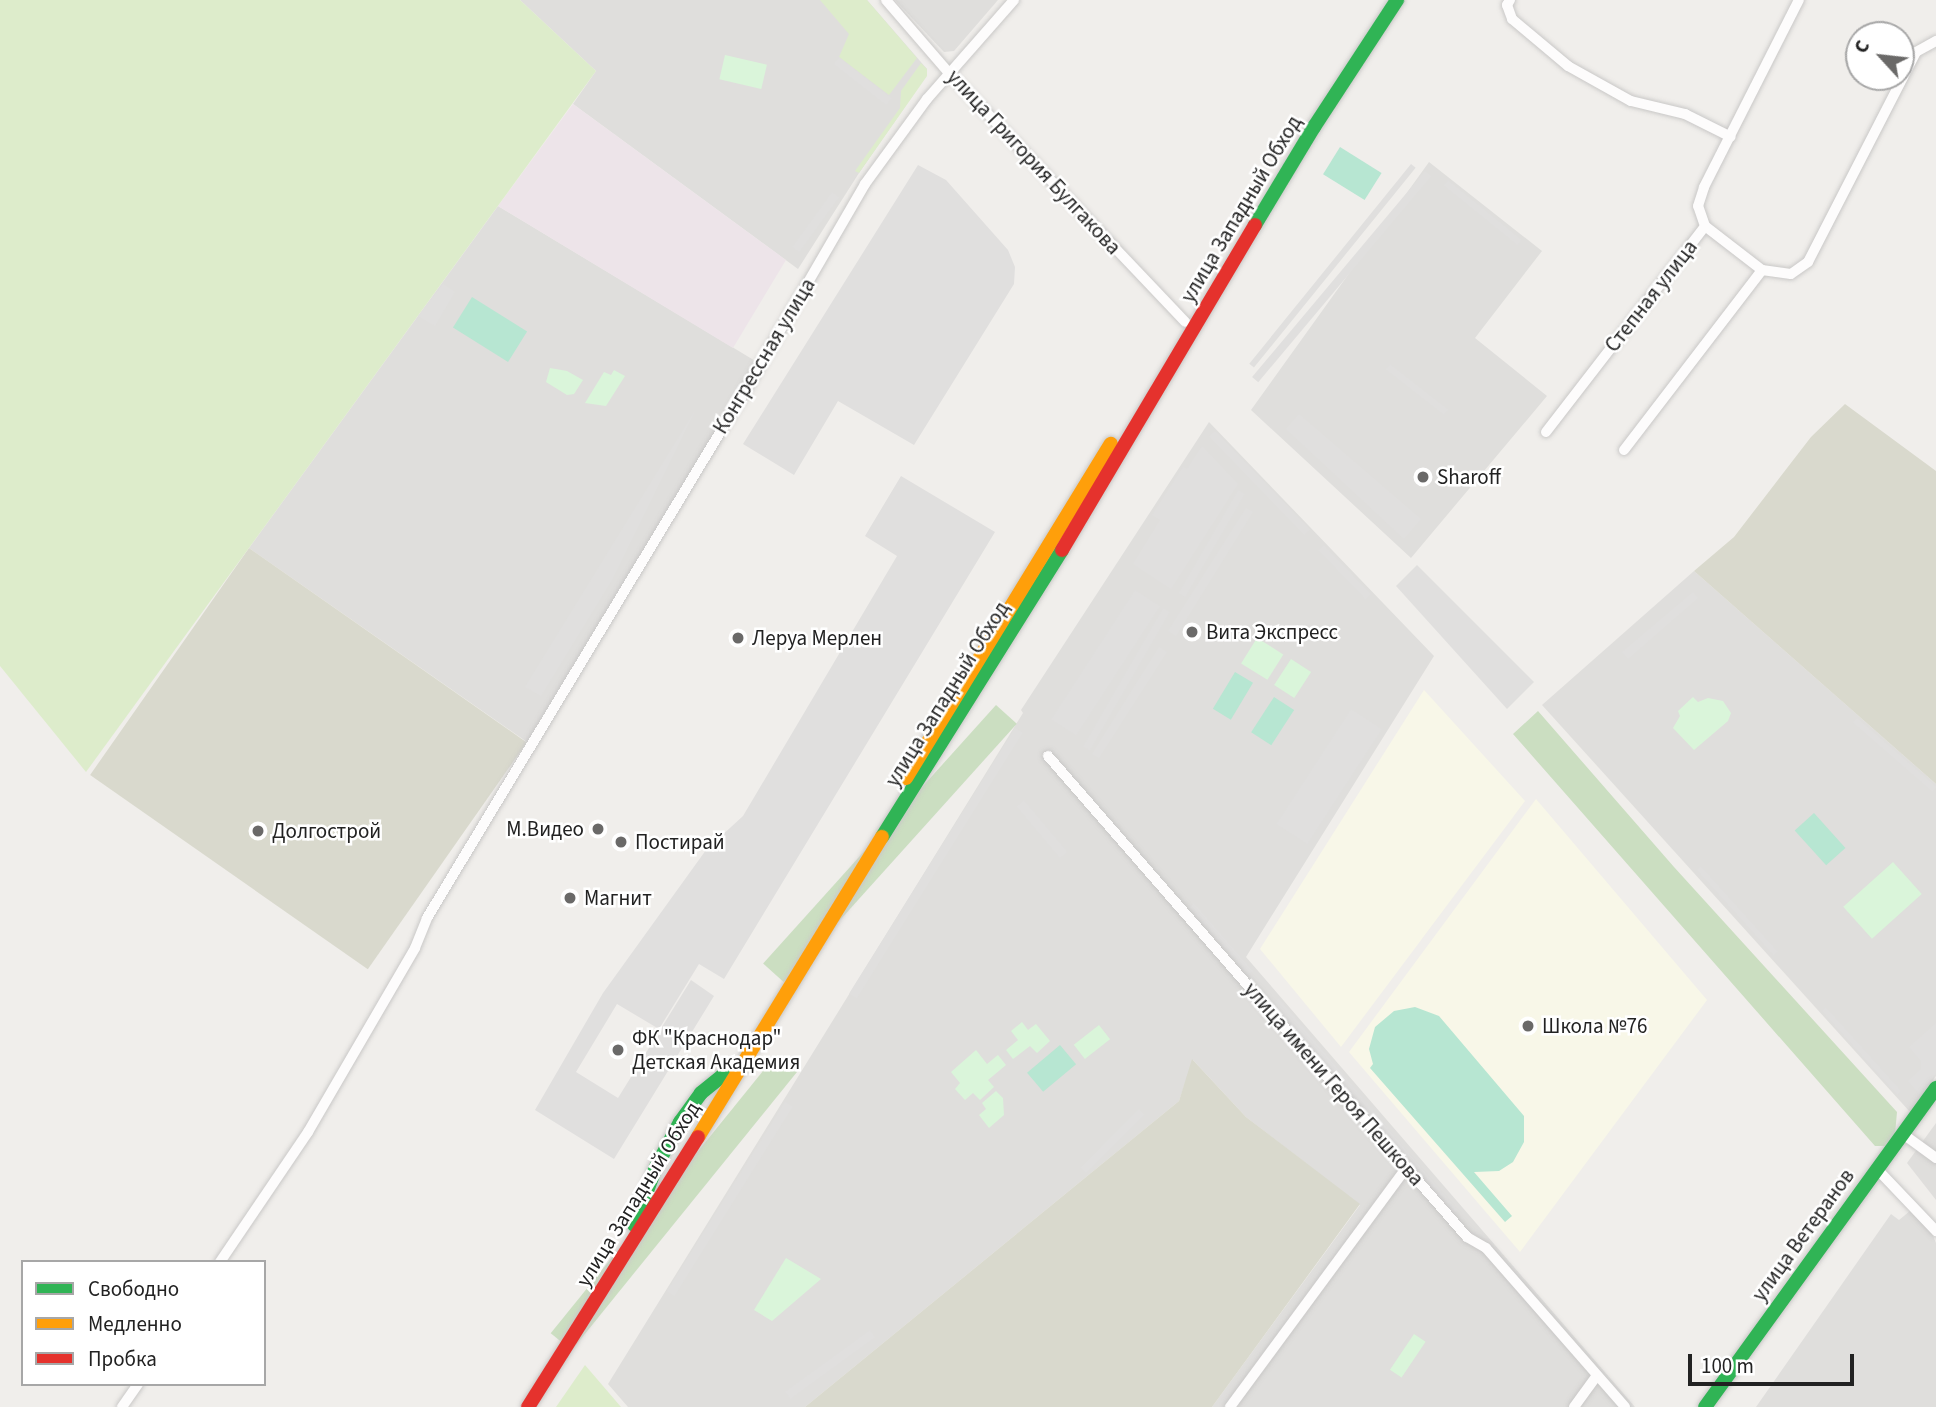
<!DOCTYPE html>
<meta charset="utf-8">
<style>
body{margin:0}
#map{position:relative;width:1936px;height:1407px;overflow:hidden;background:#f0eeeb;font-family:"Source Sans 3",sans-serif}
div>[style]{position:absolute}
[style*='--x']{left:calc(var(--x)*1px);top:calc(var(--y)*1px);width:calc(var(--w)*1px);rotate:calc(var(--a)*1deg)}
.residential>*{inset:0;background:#dfdedc}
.industrial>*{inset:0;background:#ede4e9}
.education>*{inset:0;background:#f8f7e8}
.construction>*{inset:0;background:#d9d9cd;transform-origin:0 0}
.grass>*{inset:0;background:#ddeccb}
.forest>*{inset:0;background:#cbdec1;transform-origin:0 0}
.park>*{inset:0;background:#daf5da;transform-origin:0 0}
.pitch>*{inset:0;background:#b7e6d2;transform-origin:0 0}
.parking>*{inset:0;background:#e0dfde;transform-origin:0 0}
.roads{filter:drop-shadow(0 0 2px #c9c8c7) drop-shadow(0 0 2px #c9c8c7)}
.street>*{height:10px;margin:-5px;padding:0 5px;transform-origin:5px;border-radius:5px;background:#fdfcfc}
.fast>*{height:14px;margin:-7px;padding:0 7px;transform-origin:7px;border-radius:7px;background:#30b455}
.slow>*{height:14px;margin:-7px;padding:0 7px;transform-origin:7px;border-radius:7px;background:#ff9f0a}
.jam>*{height:14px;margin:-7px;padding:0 7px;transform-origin:7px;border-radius:7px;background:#e5322d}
.dots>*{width:19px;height:19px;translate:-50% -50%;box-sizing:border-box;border:4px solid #fff;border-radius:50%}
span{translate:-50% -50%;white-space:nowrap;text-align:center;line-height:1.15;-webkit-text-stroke:5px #fff;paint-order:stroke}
.street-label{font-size:21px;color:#222}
.poi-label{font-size:21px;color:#222}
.left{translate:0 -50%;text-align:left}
.right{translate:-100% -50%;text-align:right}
.legend{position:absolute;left:21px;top:1260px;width:245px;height:126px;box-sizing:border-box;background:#fff;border:2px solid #a7a7a7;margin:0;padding:9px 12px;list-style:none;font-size:21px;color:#222}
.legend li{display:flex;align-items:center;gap:14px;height:35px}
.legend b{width:35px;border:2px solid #a7a7a7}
.north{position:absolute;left:1845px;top:21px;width:70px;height:70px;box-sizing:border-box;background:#fff;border:2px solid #a7a7a7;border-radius:50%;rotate:297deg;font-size:19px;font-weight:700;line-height:28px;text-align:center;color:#222}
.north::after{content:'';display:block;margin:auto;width:24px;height:32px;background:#6a6968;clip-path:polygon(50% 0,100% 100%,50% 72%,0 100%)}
.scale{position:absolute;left:1688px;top:1354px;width:166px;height:32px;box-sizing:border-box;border:4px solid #222;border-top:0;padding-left:9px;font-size:21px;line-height:24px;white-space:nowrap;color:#222;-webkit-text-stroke:5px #fff;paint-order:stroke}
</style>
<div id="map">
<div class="residential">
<div style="clip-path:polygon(520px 0,867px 0,927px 69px,927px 75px,859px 173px,798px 269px,573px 104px,596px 71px)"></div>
<div style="clip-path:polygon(895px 0,998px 0,954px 51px,944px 52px)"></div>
<div style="clip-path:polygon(1429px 162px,1542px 251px,1475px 338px,1547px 396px,1411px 558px,1251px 410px)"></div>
<div style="clip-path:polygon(498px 206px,757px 362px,527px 742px,249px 548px)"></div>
<div style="clip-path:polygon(1209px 422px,1434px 656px,1246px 957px,1635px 1407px,1212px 1407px,1360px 1205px,1246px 1117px,1193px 1060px,1179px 1101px,805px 1407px,628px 1407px,608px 1384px,1023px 713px,1021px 710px)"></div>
<div style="clip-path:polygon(1694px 571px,1936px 784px,1936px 1076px,1910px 1112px,1542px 705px)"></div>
<div style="clip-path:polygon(1936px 1123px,1936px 1200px,1907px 1163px)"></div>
<div style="clip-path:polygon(1910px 1211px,1932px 1233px,1936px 1243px,1936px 1407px,1756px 1407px,1891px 1214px,1899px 1220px)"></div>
</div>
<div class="industrial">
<div style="clip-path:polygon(573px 104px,786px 260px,733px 348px,498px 206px)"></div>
</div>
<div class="education">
<div style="clip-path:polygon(1424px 690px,1525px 801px,1341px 1047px,1260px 949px)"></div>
<div style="clip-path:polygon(1536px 799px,1707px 1000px,1520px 1252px,1349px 1052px)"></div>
</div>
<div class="construction">
<div style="clip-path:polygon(1845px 404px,1936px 471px,1936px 784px,1694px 571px,1734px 537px,1811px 437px)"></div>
<div style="left:249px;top:548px;width:339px;height:277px;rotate:35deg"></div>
<div style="clip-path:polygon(1192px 1059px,1246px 1117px,1360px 1204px,1212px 1407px,805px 1407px,1179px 1101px)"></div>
</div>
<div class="grass">
<div style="clip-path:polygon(0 0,520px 0,596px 71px,86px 772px,0 666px)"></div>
<div style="clip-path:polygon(820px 0,867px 0,917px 58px,889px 95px,839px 57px,849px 34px)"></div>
<div style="clip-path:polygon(921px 63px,927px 69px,927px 76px,859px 173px,855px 171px,900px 108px,901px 91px)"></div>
<div style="clip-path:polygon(585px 1365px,621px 1407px,556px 1407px)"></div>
</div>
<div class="forest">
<div style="left:996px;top:705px;width:28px;height:348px;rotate:42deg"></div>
<div style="clip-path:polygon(1538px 711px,1674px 867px,1897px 1112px,1894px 1146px,1875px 1146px,1513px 734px)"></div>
<div style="left:776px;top:1055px;width:27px;height:358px;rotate:39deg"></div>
</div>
<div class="park">
<div style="left:725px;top:55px;width:43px;height:25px;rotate:13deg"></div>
<div style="clip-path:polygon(550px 368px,567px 371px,583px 380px,574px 394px,567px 395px,546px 382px)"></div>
<div style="clip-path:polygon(614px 370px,625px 376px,606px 406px,585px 403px,604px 372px,611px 375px)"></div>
<div style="left:1257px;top:638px;width:31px;height:30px;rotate:32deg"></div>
<div style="left:1291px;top:659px;width:24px;height:31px;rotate:33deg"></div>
<div style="clip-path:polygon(1693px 697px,1698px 702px,1708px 698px,1723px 701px,1731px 713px,1728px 721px,1694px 750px,1673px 728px,1680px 716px,1678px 711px)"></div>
<div style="left:1893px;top:862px;width:43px;height:67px;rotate:48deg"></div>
<div style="clip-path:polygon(1022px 1022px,1028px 1030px,1036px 1024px,1050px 1041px,1037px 1053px,1030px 1046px,1013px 1059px,1006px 1050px,1018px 1040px,1011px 1031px)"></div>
<div style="left:1099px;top:1025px;width:18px;height:32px;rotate:52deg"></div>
<div style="clip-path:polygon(976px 1050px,987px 1064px,998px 1055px,1006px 1065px,988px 1080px,994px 1087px,980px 1100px,973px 1093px,965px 1100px,955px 1089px,960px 1083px,951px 1072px)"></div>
<div style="clip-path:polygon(996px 1091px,1003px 1098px,1004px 1115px,989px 1128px,979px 1115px,986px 1109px,982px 1103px)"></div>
<div style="clip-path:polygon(786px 1258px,821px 1279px,772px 1321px,754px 1310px)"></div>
<div style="left:1414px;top:1334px;width:14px;height:43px;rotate:34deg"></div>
</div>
<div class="pitch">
<div style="left:1340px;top:147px;width:49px;height:32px;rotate:32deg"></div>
<div style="left:472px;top:297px;width:65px;height:36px;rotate:32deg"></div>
<div style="left:1235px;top:672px;width:21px;height:43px;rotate:31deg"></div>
<div style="left:1274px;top:697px;width:24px;height:42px;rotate:33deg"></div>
<div style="left:1814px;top:813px;width:47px;height:26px;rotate:48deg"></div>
<div style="clip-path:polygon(1415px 1007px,1439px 1016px,1524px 1116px,1524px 1142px,1513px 1162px,1499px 1171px,1474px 1172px,1512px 1216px,1505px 1222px,1370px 1068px,1373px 1064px,1369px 1049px,1375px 1027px,1394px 1011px)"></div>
<div style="left:1060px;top:1045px;width:25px;height:43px;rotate:50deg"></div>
</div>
<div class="parking">
<div style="left:839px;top:57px;width:67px;height:9px;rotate:38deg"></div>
<div style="left:1411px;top:164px;width:6px;height:257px;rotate:39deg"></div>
<div style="clip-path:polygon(918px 165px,946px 180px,1008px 250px,1015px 267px,1014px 284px,914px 445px,838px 401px,794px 475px,743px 444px)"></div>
<div style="left:1425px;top:171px;width:8px;height:269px;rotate:40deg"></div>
<div style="left:1448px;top:180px;width:95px;height:7px;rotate:39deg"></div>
<div style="left:832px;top:192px;width:9px;height:68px;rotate:36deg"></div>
<div style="clip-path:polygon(443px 284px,455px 292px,435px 326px,418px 316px)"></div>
<div style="left:1390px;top:364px;width:74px;height:7px;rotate:38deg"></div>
<div style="clip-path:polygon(696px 409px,612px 580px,541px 696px,525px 687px)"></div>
<div style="clip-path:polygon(1299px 414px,1421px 519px,1404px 539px,1286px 429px)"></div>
<div style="left:1215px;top:431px;width:137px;height:8px;rotate:46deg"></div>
<div style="clip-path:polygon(1202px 446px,1238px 484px,1171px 589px,1133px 564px,1160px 520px,1152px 515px,1183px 467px,1187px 469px)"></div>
<div style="clip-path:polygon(901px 476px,995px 532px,724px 979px,699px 964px,659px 1029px,617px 1004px,576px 1072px,618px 1098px,691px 980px,714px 996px,614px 1159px,535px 1110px,603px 993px,706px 850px,743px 816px,897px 556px,865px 536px)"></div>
<div style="left:1238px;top:490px;width:8px;height:119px;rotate:30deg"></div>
<div style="clip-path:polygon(1246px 508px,1253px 512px,1176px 636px,1168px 631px)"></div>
<div style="left:1324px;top:545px;width:68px;height:8px;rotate:46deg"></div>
<div style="clip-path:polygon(1417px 565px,1534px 682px,1507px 709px,1396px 586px)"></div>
<div style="left:1135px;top:590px;width:30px;height:154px;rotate:33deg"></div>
<div style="clip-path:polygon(1693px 592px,1698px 598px,1628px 659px,1622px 652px)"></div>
<div style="left:1163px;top:608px;width:8px;height:160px;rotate:30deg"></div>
<div style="clip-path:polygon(1159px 647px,1167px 652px,1099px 758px,1092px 754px)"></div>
<div style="left:1351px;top:709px;width:37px;height:137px;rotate:33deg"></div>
<div style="left:1857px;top:718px;width:105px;height:6px;rotate:41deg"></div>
<div style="left:1015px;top:728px;width:9px;height:313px;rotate:32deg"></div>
<div style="left:1024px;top:800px;width:68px;height:10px;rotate:50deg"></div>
<div style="left:1701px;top:866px;width:115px;height:6px;rotate:48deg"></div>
<div style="left:1194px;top:903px;width:90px;height:7px;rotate:49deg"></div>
<div style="left:1279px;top:998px;width:277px;height:8px;rotate:50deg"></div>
<div style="left:1826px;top:1007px;width:113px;height:6px;rotate:48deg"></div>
<div style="clip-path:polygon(1936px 1023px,1936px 1073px,1920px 1095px,1908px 1081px,1921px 1069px,1921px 1061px,1909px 1047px)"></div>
<div style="left:785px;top:1102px;width:9px;height:223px;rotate:32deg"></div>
<div style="left:1139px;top:1109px;width:8px;height:83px;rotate:45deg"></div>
<div style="left:870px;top:1330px;width:9px;height:105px;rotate:54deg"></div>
</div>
<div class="roads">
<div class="street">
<div style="--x:886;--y:0;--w:96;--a:49.2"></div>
<div style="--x:949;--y:73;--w:343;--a:46.5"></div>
<div style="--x:1510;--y:0;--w:6;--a:121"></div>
<div style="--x:1507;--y:5;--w:15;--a:70"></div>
<div style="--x:1512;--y:19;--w:73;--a:40"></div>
<div style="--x:1568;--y:66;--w:72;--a:29.1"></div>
<div style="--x:1631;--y:101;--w:56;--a:13.5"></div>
<div style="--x:1685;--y:114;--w:51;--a:26.6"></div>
<div style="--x:1705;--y:226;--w:72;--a:37.7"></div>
<div style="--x:1762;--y:270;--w:29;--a:8"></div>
<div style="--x:1791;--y:274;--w:21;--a:-35"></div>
<div style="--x:1808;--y:262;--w:236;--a:-62.8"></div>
<div style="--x:1916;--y:52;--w:23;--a:-29"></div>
<div style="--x:1546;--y:432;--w:260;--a:-52.3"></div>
<div style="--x:1705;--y:226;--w:21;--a:-109"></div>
<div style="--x:1698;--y:206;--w:20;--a:-72"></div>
<div style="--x:1704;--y:187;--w:210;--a:-63.1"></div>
<div style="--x:1624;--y:450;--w:227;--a:-52.5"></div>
<div style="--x:1048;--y:756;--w:638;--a:48.94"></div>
<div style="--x:1467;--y:1237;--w:22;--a:30"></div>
<div style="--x:1486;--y:1248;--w:211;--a:48.8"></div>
<div style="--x:1903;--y:1134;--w:41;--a:36"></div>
<div style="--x:1877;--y:1169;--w:86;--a:46.4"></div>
<div style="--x:220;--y:1262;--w:157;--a:-55.9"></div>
<div style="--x:308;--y:1132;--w:213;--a:-59.8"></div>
<div style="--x:415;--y:948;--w:32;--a:-68"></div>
<div style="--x:427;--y:918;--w:616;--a:-58.89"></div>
<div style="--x:745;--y:391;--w:239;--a:-59.9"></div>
<div style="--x:865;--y:184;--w:105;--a:-53.9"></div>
<div style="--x:927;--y:99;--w:132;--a:-48.7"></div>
<div style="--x:122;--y:1407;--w:28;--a:-55"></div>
<div style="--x:1230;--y:1407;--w:298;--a:-53.6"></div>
<div style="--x:1574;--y:1407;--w:39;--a:-54"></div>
</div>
<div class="fast">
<div style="--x:1255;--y:225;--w:114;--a:-59"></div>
<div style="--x:1314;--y:127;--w:152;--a:-56.8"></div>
<div style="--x:882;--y:837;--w:339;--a:-57.9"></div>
<div style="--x:634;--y:1225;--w:62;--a:-69.2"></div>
<div style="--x:656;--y:1167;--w:51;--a:-61.9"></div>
<div style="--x:680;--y:1122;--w:36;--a:-54"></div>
<div style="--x:701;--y:1093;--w:33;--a:-39"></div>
<div style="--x:1705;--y:1407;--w:394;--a:-54.1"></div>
</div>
<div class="slow">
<div style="--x:906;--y:778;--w:392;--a:-58.5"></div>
<div style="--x:698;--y:1137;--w:352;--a:-58.5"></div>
</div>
<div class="jam">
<div style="--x:1062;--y:550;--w:378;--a:-59.3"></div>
<div style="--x:528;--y:1407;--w:319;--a:-57.8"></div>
</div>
</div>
<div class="dots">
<div style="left:1423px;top:477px;background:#6a6968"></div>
<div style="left:1192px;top:632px;background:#6a6968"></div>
<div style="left:738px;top:638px;background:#6a6968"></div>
<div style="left:598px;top:829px;background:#6a6968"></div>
<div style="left:258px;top:831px;background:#6a6968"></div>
<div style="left:621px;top:842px;background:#6a6968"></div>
<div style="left:570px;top:898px;background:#6a6968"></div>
<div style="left:1528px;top:1026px;background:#6a6968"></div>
<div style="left:618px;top:1050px;background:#6a6968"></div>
</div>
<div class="street-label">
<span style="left:1034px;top:162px;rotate:47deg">улица Григория Булгакова</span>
<span style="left:1241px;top:209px;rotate:-59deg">улица Западный Обход</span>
<span style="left:1651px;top:296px;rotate:-52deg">Степная улица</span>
<span style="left:764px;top:356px;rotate:-59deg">Конгрессная улица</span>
<span style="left:947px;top:694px;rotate:-58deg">улица Западный Обход</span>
<span style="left:1334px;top:1084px;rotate:49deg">улица имени Героя Пешкова</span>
<span style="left:638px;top:1194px;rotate:-58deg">улица Западный Обход</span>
<span style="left:1803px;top:1235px;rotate:-54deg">улица Ветеранов</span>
</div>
<div class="poi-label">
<span class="left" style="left:1437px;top:477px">Sharoff</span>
<span class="left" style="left:1206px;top:632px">Вита Экспресс</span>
<span class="left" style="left:752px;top:638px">Леруа Мерлен</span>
<span class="right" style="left:584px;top:829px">М.Видео</span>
<span class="left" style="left:272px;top:831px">Долгострой</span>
<span class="left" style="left:635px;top:842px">Постирай</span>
<span class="left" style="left:584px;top:898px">Магнит</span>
<span class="left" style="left:1542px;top:1026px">Школа №76</span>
<span class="left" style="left:632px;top:1050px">ФК "Краснодар"<br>Детская Академия</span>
</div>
<ul class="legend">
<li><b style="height:9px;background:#30b455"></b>Свободно</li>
<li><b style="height:9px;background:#ff9f0a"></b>Медленно</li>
<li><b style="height:9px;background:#e5322d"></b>Пробка</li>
</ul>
<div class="north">С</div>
<div class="scale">100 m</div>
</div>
